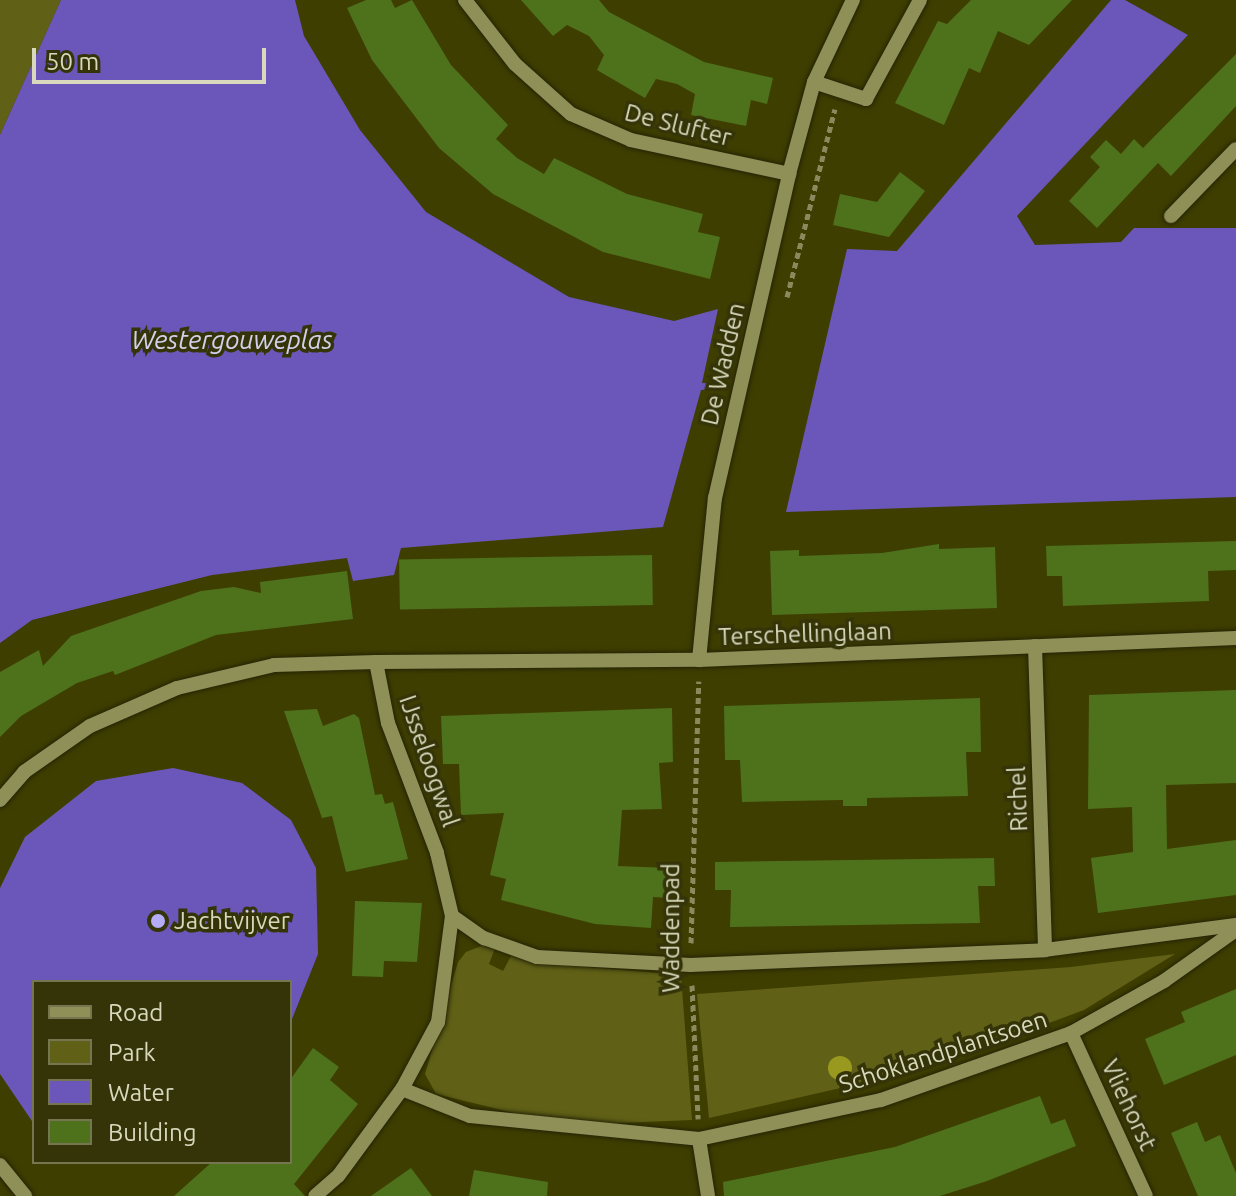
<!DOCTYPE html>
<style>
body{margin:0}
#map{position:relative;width:1236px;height:1196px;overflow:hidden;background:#3f3e01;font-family:Ubuntu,sans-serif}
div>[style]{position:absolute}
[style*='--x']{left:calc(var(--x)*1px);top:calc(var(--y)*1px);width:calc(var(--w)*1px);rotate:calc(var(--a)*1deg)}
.green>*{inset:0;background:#606017}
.water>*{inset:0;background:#6a57b9}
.building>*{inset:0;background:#4e711c;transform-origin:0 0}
.path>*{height:5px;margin-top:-2.5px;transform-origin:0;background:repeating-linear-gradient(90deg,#8a8a5e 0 6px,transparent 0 10px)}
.roads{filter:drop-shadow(0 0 2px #242407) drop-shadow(0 0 2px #242407)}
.minor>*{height:14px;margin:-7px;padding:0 7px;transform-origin:7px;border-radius:7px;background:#8f9058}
.trees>*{width:24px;height:24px;margin:-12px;border-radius:50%;background:#9a991f}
.dots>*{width:22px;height:22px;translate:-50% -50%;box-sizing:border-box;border:4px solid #343408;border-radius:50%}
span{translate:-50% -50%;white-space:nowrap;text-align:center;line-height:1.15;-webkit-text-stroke:7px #343408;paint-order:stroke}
.street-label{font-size:24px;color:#d7d8bc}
.poi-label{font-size:24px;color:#d7d8bc}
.left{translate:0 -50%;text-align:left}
.water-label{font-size:26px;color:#d2d0ea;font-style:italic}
.legend{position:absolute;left:32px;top:980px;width:260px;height:184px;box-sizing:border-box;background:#343408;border:2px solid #757650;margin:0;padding:10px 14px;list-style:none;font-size:24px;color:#d7d8bc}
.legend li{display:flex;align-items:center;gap:16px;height:40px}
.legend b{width:40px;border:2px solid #757650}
.scale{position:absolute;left:32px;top:48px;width:234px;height:36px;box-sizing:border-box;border:4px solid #d7d8bc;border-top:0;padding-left:10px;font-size:24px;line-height:28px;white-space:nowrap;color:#d7d8bc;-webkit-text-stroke:6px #343408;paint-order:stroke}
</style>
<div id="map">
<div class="green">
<div style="clip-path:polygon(0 0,61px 0,0 135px)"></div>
<div style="clip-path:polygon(484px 945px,495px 948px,489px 964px,503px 971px,511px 956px,537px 963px,681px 975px,692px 1120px,594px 1124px,522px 1115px,436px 1094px,425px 1074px,458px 962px,466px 952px)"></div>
<div style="clip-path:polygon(1175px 954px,1084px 1010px,928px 1068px,709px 1118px,697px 994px,1071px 967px)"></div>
</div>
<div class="water">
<div style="clip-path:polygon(61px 0,295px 0,304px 36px,360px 130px,426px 212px,569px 297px,674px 321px,718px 309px,702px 383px,711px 383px,710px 389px,701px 390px,663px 527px,401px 548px,394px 575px,353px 581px,347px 558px,212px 575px,32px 620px,0 643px,0 135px)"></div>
<div style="clip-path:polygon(1111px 0,1125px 0,1188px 35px,1017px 216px,1035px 245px,1121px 242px,1134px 228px,1236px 228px,1236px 497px,786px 512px,847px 249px,897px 251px)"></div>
<div style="clip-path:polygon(173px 768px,242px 783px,291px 820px,316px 868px,318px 954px,290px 1024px,290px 982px,34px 982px,34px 1124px,0 1074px,0 888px,25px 837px,96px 781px)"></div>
</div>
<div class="building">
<div style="clip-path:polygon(366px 0,391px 0,395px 8px,412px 0,451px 65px,508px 125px,496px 139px,517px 158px,544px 174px,554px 158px,627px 194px,703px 214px,698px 232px,720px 237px,710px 279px,603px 252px,493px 194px,439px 148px,372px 60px,347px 8px)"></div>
<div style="clip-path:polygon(521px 0,599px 0,609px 12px,704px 62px,773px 78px,767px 104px,751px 100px,746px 126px,691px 115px,695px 94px,677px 84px,656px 79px,645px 98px,597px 70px,604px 55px,589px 36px,567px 25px,553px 36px)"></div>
<div style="clip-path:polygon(971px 0,1072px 0,1029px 45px,998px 31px,980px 73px,969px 68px,944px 125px,895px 103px,938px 21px,947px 24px)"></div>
<div style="clip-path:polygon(1236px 54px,1236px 106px,1171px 176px,1158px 163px,1097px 228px,1069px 201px,1100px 167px,1090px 157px,1106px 140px,1121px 154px,1134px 139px,1143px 148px)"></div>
<div style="clip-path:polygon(900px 172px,925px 191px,889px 237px,833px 225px,840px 194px,877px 202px)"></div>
<div style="clip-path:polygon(1236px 541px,1236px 570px,1208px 571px,1209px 601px,1063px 606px,1062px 576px,1047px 576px,1046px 546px)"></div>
<div style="clip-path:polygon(939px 544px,939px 549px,995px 547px,997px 608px,772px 615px,770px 551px,799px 550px,799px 556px,882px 553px)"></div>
<div style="left:652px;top:555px;width:50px;height:253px;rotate:89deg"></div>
<div style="clip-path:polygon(347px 571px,353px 619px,216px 635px,115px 675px,113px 671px,77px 683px,21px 716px,0 737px,0 672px,39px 650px,43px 666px,71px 636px,201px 591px,234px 587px,261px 593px,260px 582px)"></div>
<div style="clip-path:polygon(1236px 690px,1236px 783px,1166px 785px,1167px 849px,1236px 840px,1236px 895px,1098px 913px,1091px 858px,1133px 852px,1132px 807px,1088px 809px,1089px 695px)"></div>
<div style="clip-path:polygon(980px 698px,981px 752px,966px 752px,968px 796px,867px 798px,867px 806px,843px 806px,843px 800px,742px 802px,740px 760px,725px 760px,724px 706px)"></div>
<div style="clip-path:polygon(672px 708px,673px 762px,659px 763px,662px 809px,622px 810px,618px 866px,669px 868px,669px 898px,653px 897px,651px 928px,595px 924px,501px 900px,506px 879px,490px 875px,504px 813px,461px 815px,459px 764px,443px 764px,441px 716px)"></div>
<div style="clip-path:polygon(317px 709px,323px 726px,354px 714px,359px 718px,375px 795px,382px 794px,385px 804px,393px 802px,408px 859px,346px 872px,332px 816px,322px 818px,284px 711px)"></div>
<div style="clip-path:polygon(994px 858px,995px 886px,978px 886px,980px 923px,730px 927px,731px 890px,715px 890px,715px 862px)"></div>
<div style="clip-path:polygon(355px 901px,422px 903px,417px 962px,384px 961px,383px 977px,352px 976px)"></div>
<div style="clip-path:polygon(1236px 989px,1236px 1055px,1164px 1085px,1145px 1039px,1185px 1022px,1181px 1012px)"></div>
<div style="clip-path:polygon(313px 1048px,339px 1067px,330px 1080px,358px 1104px,294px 1184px,305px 1196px,174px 1196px,212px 1162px,290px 1162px,290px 1080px)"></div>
<div style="clip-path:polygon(1040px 1096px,1051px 1124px,1065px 1119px,1076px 1146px,987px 1181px,940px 1196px,724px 1196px,723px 1182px,895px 1147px)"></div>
<div style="clip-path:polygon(1197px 1122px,1205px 1142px,1220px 1135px,1236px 1173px,1236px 1196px,1198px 1196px,1171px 1133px)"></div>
<div style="clip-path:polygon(411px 1168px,432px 1196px,371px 1196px)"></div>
<div style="clip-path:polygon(474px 1170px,548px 1182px,547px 1196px,469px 1196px)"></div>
</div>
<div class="path">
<div style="--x:787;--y:297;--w:194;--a:-75.7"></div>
<div style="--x:691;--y:943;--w:262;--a:-88.3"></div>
<div style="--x:692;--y:985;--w:134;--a:87.4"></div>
</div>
<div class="roads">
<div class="minor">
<div style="--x:465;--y:0;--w:81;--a:52"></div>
<div style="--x:515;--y:64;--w:75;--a:41.8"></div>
<div style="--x:571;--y:114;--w:65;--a:23.4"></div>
<div style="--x:631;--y:140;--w:162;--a:12.1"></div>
<div style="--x:814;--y:82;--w:55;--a:18.1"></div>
<div style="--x:866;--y:99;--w:113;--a:-61.4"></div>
<div style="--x:1171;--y:216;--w:93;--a:-45.9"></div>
<div style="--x:1035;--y:646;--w:304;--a:88.1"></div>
<div style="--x:699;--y:660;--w:163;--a:-84.4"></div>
<div style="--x:715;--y:498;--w:332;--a:-77.1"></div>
<div style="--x:789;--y:174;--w:95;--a:-74.8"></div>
<div style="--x:814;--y:82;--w:91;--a:-64.6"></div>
<div style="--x:376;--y:662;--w:323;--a:-0.4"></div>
<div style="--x:699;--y:660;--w:537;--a:-2.35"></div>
<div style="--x:0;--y:800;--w:37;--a:-49"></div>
<div style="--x:24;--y:772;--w:80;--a:-34.9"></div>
<div style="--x:90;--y:726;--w:95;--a:-23.6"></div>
<div style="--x:177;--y:688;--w:100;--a:-13.3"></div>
<div style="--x:274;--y:665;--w:102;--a:-1.7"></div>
<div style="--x:376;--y:662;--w:62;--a:78.9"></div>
<div style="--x:388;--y:723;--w:139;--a:69.3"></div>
<div style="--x:437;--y:853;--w:65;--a:76.6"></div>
<div style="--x:452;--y:916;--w:107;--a:97.5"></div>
<div style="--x:438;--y:1022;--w:76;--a:118.2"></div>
<div style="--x:402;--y:1089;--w:108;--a:126.3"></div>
<div style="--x:338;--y:1176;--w:30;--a:139"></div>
<div style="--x:452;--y:916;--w:39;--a:35"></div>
<div style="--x:484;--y:938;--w:56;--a:19.7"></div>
<div style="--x:537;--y:957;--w:154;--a:3"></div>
<div style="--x:691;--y:965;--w:354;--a:-2.4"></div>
<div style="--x:1045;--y:950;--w:193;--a:-7.5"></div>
<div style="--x:1071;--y:1033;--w:179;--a:65.3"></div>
<div style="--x:402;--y:1089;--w:73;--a:21.7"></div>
<div style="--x:470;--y:1116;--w:230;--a:5.7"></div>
<div style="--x:699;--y:1139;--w:186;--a:-12.1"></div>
<div style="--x:881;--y:1100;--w:201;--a:-19.4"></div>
<div style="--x:1071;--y:1033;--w:107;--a:-29.2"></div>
<div style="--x:1164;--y:981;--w:88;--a:-35.3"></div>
<div style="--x:699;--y:1139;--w:58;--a:81"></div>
<div style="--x:0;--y:1165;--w:40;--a:51"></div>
</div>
</div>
<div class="trees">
<div style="left:840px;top:1068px"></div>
</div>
<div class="dots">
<div style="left:158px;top:921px;background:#b5acf8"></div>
</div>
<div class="street-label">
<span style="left:678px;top:125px;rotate:14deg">De Slufter</span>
<span style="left:723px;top:364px;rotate:-77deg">De Wadden</span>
<span style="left:805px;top:634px;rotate:-2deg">Terschellinglaan</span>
<span style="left:429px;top:761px;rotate:71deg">IJsseloogwal</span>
<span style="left:1018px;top:799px;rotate:-92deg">Richel</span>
<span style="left:671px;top:928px;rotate:-90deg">Waddenpad</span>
<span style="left:943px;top:1052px;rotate:-18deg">Schoklandplantsoen</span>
<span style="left:1129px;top:1105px;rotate:65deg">Vliehorst</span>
</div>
<div class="poi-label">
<span class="left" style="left:174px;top:921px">Jachtvijver</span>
</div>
<div class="water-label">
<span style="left:232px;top:340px">Westergouweplas</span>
</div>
<ul class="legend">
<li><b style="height:10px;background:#8f9058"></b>Road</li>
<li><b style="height:22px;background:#606017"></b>Park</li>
<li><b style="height:22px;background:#6a57b9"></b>Water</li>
<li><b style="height:22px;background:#4e711c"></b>Building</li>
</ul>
<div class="scale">50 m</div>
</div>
